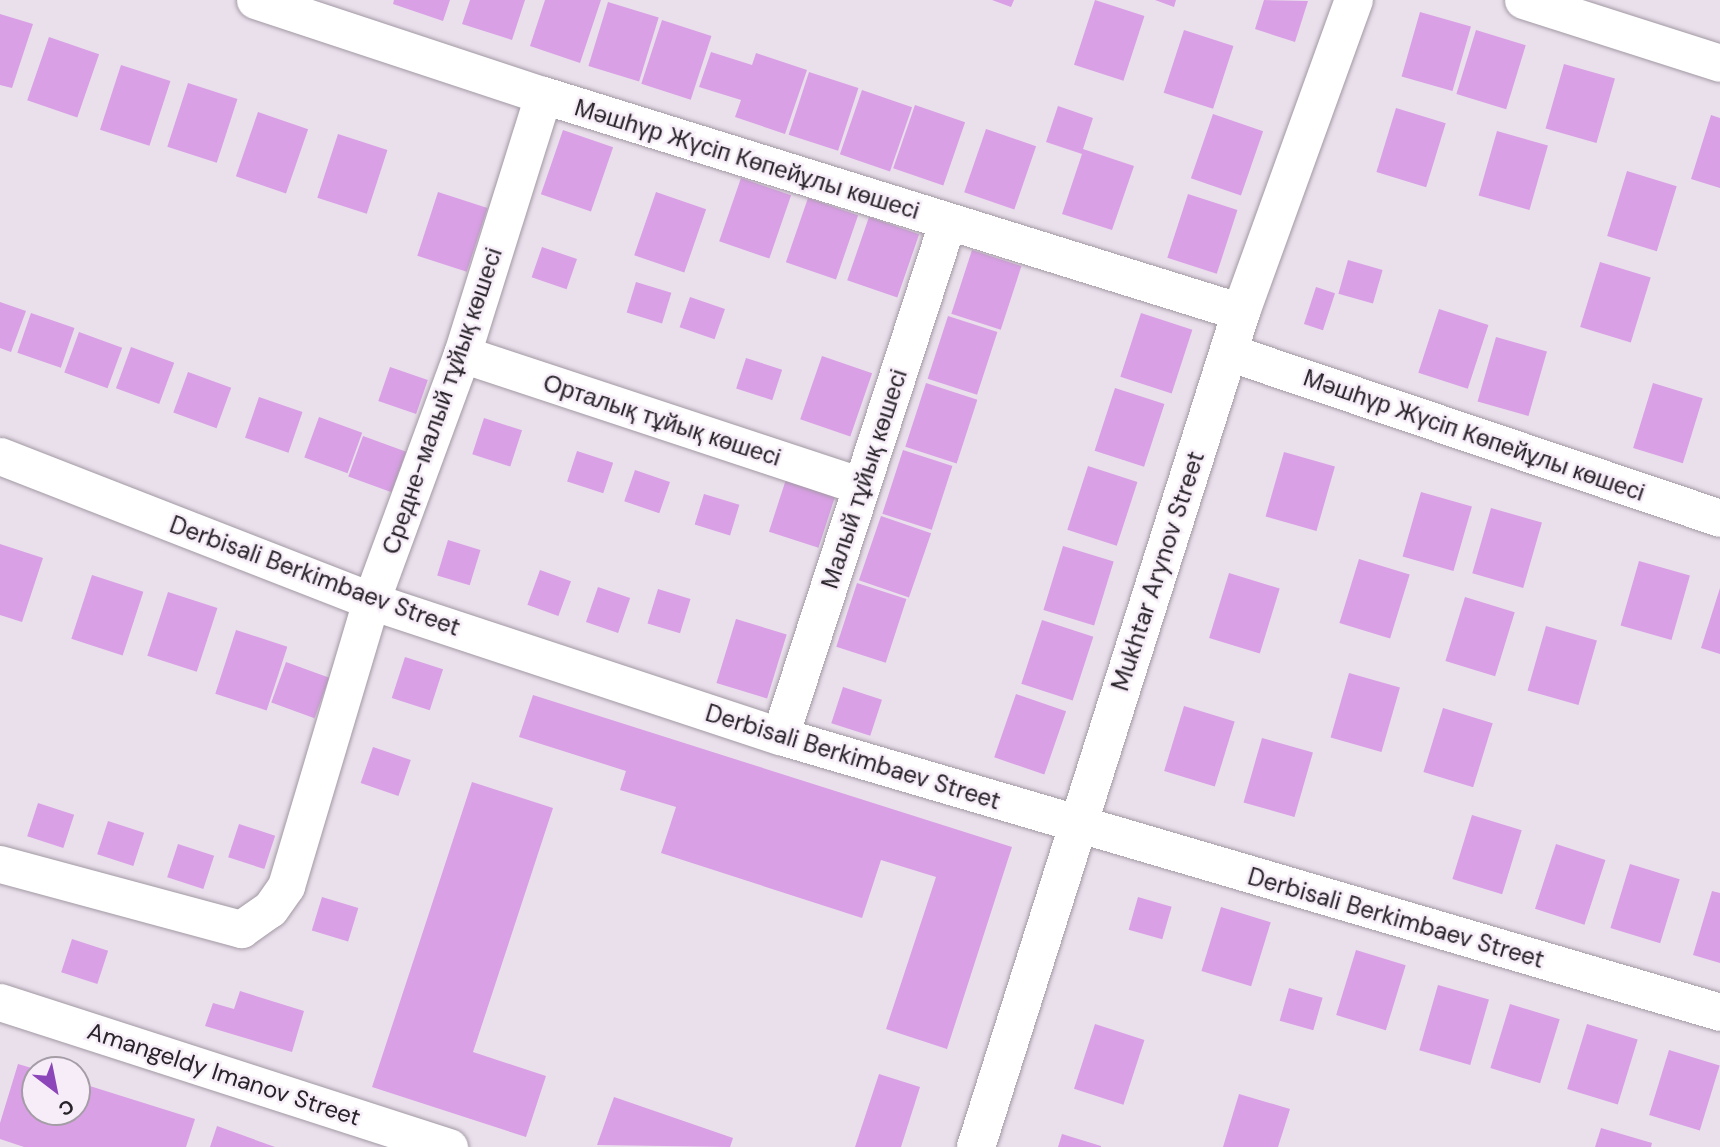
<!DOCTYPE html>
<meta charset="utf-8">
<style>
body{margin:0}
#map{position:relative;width:1720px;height:1147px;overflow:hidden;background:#eae0ec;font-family:"DM Sans",sans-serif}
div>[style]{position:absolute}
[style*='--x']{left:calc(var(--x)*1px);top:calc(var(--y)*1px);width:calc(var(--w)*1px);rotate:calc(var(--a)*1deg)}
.building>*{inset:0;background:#d9a0e5;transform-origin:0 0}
.roads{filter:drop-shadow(0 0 2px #a299a4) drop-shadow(0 0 2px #a299a4)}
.minor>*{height:37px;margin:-18.5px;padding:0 18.5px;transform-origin:18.5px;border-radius:18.5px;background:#fff}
.secondary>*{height:38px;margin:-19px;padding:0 19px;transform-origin:19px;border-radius:19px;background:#fff}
span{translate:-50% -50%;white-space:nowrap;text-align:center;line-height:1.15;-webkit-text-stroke:5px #f7edf9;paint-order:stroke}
.street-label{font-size:24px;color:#282429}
.north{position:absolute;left:21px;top:1056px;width:70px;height:70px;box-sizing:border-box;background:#f7edf9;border:2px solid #a49da6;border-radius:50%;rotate:148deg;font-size:19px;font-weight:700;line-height:28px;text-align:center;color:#282429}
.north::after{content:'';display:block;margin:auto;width:24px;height:32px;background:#8c46b9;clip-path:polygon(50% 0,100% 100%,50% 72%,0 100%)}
</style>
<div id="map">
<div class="building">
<div style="clip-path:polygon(394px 0,450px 0,443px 21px,393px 4px)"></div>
<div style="clip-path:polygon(470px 0,525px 0,512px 40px,462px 24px)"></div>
<div style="clip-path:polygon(545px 0,601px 0,580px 63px,530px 46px)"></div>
<div style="clip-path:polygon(992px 0,1014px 0,1011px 7px)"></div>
<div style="left:1095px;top:0;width:52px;height:68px;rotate:18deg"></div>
<div style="clip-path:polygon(1155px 0,1176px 0,1174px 7px)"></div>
<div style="clip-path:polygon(1264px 0,1308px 1px,1295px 42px,1255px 29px)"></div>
<div style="left:608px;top:2px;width:53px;height:67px;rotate:17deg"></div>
<div style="left:1420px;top:12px;width:53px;height:67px;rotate:16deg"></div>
<div style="clip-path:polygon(0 14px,33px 24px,12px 88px,0 85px)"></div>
<div style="left:662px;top:20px;width:52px;height:67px;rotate:18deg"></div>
<div style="left:1184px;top:30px;width:52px;height:66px;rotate:18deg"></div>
<div style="left:1476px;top:30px;width:52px;height:67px;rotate:17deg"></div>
<div style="left:49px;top:37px;width:53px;height:67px;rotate:19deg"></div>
<div style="clip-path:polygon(711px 52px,752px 65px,756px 53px,807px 70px,785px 134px,735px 117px,741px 100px,699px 87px)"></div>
<div style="left:1564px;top:64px;width:53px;height:67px;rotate:16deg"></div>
<div style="left:121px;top:65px;width:52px;height:68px;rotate:18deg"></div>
<div style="left:809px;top:72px;width:52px;height:66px;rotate:18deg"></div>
<div style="left:188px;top:83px;width:52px;height:67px;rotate:18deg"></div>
<div style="left:862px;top:90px;width:53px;height:68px;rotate:19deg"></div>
<div style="left:915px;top:105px;width:53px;height:67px;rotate:19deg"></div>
<div style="clip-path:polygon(1058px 106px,1093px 118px,1083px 149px,1134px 166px,1112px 230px,1062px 214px,1082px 154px,1046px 142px)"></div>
<div style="left:1396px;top:108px;width:52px;height:67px;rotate:17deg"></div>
<div style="left:258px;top:112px;width:53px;height:68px;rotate:19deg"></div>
<div style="left:1213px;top:114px;width:53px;height:68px;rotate:19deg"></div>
<div style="clip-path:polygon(1711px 115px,1720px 118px,1720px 188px,1691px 179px)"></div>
<div style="left:986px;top:129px;width:53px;height:67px;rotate:19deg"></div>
<div style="left:563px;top:130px;width:53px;height:68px;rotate:19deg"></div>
<div style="left:1497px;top:131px;width:53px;height:67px;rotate:16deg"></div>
<div style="left:338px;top:134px;width:52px;height:67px;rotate:18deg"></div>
<div style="left:1627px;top:171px;width:52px;height:68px;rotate:17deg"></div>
<div style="left:741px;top:178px;width:53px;height:67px;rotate:19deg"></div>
<div style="left:438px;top:192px;width:52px;height:67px;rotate:18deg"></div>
<div style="left:656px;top:192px;width:53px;height:67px;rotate:19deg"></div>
<div style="left:1188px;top:194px;width:52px;height:67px;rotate:18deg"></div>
<div style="left:808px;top:198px;width:53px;height:68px;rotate:19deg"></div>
<div style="left:869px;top:217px;width:53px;height:67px;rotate:19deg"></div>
<div style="left:542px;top:247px;width:37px;height:32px;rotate:19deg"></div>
<div style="left:972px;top:250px;width:52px;height:67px;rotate:18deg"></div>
<div style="left:1348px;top:260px;width:36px;height:35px;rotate:16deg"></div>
<div style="left:1600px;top:262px;width:53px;height:68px;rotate:17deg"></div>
<div style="left:636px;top:282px;width:37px;height:32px;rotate:17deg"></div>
<div style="left:1316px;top:287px;width:20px;height:39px;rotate:18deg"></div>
<div style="left:690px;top:297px;width:37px;height:32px;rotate:19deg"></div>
<div style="clip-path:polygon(0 302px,26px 311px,11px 352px,0 348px)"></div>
<div style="left:1439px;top:309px;width:52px;height:67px;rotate:18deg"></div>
<div style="left:31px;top:313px;width:46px;height:42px;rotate:19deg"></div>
<div style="left:1141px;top:313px;width:54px;height:67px;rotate:18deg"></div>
<div style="left:948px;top:316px;width:52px;height:66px;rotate:18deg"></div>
<div style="left:79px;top:332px;width:46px;height:43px;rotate:20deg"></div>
<div style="left:1496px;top:337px;width:53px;height:67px;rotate:16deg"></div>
<div style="left:131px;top:347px;width:46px;height:44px;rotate:20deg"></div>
<div style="left:822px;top:356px;width:53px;height:67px;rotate:19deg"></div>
<div style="left:746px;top:358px;width:38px;height:32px;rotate:18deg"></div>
<div style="left:390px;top:367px;width:40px;height:36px;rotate:19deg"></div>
<div style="left:188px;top:372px;width:46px;height:43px;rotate:20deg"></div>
<div style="left:926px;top:383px;width:54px;height:67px;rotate:18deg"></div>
<div style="left:1653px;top:383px;width:52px;height:68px;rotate:17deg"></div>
<div style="left:1115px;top:388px;width:52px;height:66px;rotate:18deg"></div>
<div style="left:259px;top:397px;width:46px;height:43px;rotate:19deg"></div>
<div style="left:319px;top:417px;width:46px;height:43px;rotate:20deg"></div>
<div style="left:484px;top:418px;width:40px;height:38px;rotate:18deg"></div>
<div style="left:363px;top:436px;width:46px;height:43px;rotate:20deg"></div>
<div style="left:903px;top:450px;width:52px;height:67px;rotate:18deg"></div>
<div style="left:577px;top:451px;width:38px;height:32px;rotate:18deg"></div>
<div style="left:1284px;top:452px;width:53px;height:67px;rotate:16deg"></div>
<div style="left:1088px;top:466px;width:52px;height:67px;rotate:18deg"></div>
<div style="left:790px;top:467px;width:52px;height:68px;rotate:18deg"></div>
<div style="left:635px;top:470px;width:37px;height:33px;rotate:19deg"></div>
<div style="left:1421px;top:492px;width:53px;height:67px;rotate:16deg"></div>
<div style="left:704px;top:494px;width:37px;height:32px;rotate:17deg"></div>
<div style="left:1491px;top:508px;width:53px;height:68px;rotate:16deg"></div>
<div style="left:881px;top:516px;width:53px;height:68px;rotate:19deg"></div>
<div style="left:448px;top:540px;width:34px;height:37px;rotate:17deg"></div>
<div style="clip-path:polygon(0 544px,43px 558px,22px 622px,0 615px)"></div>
<div style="left:1063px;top:546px;width:53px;height:67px;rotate:17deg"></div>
<div style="left:1359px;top:559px;width:53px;height:67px;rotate:17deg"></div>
<div style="left:1639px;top:561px;width:53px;height:67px;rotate:16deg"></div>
<div style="left:540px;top:570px;width:33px;height:37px;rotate:20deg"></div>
<div style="left:1229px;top:573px;width:53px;height:68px;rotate:17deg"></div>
<div style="left:92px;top:575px;width:54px;height:67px;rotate:18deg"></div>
<div style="left:857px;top:583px;width:52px;height:67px;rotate:18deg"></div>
<div style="left:598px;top:587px;width:34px;height:37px;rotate:19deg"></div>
<div style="clip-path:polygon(1720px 588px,1720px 654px,1701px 648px)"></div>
<div style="left:658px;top:589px;width:34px;height:36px;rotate:17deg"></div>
<div style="left:168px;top:592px;width:52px;height:67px;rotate:18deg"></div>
<div style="left:1465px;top:597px;width:52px;height:67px;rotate:17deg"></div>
<div style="left:736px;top:619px;width:53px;height:67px;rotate:17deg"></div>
<div style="left:1042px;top:620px;width:54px;height:67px;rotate:18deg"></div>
<div style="left:1546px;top:626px;width:53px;height:67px;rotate:16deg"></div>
<div style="left:236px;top:630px;width:54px;height:67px;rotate:18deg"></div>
<div style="left:405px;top:657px;width:40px;height:43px;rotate:18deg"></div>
<div style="left:286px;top:662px;width:46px;height:43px;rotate:20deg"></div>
<div style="left:1349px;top:673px;width:53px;height:67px;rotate:16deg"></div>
<div style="left:843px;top:687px;width:41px;height:38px;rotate:18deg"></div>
<div style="left:1016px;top:694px;width:53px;height:67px;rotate:19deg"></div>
<div style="clip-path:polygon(533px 695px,1012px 847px,947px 1049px,886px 1029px,936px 877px,881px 860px,862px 918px,661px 853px,676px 807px,620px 790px,626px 771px,519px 737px)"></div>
<div style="left:1184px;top:706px;width:53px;height:68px;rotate:17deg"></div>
<div style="left:1443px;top:708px;width:52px;height:67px;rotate:17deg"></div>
<div style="left:1262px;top:738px;width:53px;height:67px;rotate:16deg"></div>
<div style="left:373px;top:747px;width:40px;height:38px;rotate:19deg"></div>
<div style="clip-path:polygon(472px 782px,553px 808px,473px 1052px,546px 1076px,526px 1137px,372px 1087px)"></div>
<div style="left:38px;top:803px;width:38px;height:35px;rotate:18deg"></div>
<div style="left:1472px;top:815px;width:52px;height:67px;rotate:17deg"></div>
<div style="left:108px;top:821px;width:38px;height:35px;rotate:18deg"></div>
<div style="left:239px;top:824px;width:38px;height:35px;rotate:18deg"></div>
<div style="left:178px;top:844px;width:38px;height:35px;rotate:18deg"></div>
<div style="left:1556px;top:844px;width:52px;height:68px;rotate:18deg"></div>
<div style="left:1630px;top:864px;width:52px;height:67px;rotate:17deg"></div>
<div style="clip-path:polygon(1712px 891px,1720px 893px,1720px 963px,1693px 955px)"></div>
<div style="left:322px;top:897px;width:38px;height:35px;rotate:17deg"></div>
<div style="left:1138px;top:897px;width:35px;height:34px;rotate:16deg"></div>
<div style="left:1221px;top:907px;width:52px;height:67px;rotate:17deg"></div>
<div style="left:72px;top:939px;width:38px;height:35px;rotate:18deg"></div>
<div style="left:1356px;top:950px;width:52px;height:68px;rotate:17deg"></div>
<div style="left:1438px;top:985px;width:53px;height:68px;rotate:16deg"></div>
<div style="left:1289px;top:988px;width:35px;height:34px;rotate:16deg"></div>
<div style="clip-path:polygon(240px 991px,304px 1011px,292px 1052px,205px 1026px,213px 1003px,234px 1009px)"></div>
<div style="left:1510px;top:1004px;width:52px;height:67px;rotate:17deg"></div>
<div style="left:1095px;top:1024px;width:52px;height:68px;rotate:18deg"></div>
<div style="left:1587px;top:1024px;width:53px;height:68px;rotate:17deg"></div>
<div style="left:1669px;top:1050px;width:53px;height:68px;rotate:17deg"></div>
<div style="clip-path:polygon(18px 1064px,35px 1069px,35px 1112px,77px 1112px,77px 1082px,195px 1119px,186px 1147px,24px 1147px,0 1139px,0 1123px)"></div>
<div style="clip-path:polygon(879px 1074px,920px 1087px,901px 1147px,855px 1147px)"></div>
<div style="clip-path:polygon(1239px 1094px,1290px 1109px,1278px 1147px,1223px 1147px)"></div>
<div style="clip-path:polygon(614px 1097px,733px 1138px,730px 1147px,597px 1145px)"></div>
<div style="clip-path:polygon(217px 1126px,275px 1147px,210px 1147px)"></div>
<div style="clip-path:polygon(1601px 1128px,1652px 1143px,1651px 1147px,1595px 1147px)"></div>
<div style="clip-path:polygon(1062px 1134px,1101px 1146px,1101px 1147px,1058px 1147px)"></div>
</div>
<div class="roads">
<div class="minor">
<div style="--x:255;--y:0;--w:303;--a:18.3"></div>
<div style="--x:543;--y:95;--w:731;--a:17.27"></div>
<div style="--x:1523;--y:0;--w:207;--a:17.7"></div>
<div style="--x:1228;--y:352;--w:519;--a:18.64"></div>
<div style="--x:462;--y:354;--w:420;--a:18.3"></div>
<div style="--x:0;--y:456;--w:398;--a:21.3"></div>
<div style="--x:371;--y:601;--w:431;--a:18.3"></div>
<div style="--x:780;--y:736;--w:980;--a:16.36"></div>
<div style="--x:780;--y:736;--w:539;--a:-71.97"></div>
<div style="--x:0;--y:864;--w:250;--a:15.1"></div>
<div style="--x:241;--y:929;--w:35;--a:-35"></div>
<div style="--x:270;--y:909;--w:28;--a:-55"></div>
<div style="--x:286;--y:886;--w:297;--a:-73.4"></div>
<div style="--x:371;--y:601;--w:263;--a:-69.8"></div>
<div style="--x:462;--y:354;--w:271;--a:-72.6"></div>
<div style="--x:0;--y:1002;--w:472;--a:17.9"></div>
</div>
<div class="secondary">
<div style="--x:976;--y:1147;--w:876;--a:-72.39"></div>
<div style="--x:1241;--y:312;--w:332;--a:-70.1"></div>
</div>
</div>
<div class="street-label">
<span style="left:747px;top:159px;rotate:17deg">Мәшһүр Жүсіп Көпейұлы көшесі</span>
<span style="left:442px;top:401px;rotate:-71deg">Средне-малый тұйық көшесі</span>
<span style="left:662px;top:420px;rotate:18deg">Орталық тұйық көшесі</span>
<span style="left:1474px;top:435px;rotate:19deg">Мәшһүр Жүсіп Көпейұлы көшесі</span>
<span style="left:864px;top:479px;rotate:-72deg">Малый тұйық көшесі</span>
<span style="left:1158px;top:571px;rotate:-72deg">Mukhtar Arynov Street</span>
<span style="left:315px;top:576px;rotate:20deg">Derbisali Berkimbaev Street</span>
<span style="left:853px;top:757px;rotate:17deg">Derbisali Berkimbaev Street</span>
<span style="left:1396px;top:918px;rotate:16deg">Derbisali Berkimbaev Street</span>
<span style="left:224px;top:1074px;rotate:18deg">Amangeldy Imanov Street</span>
</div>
<div class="north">С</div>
</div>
